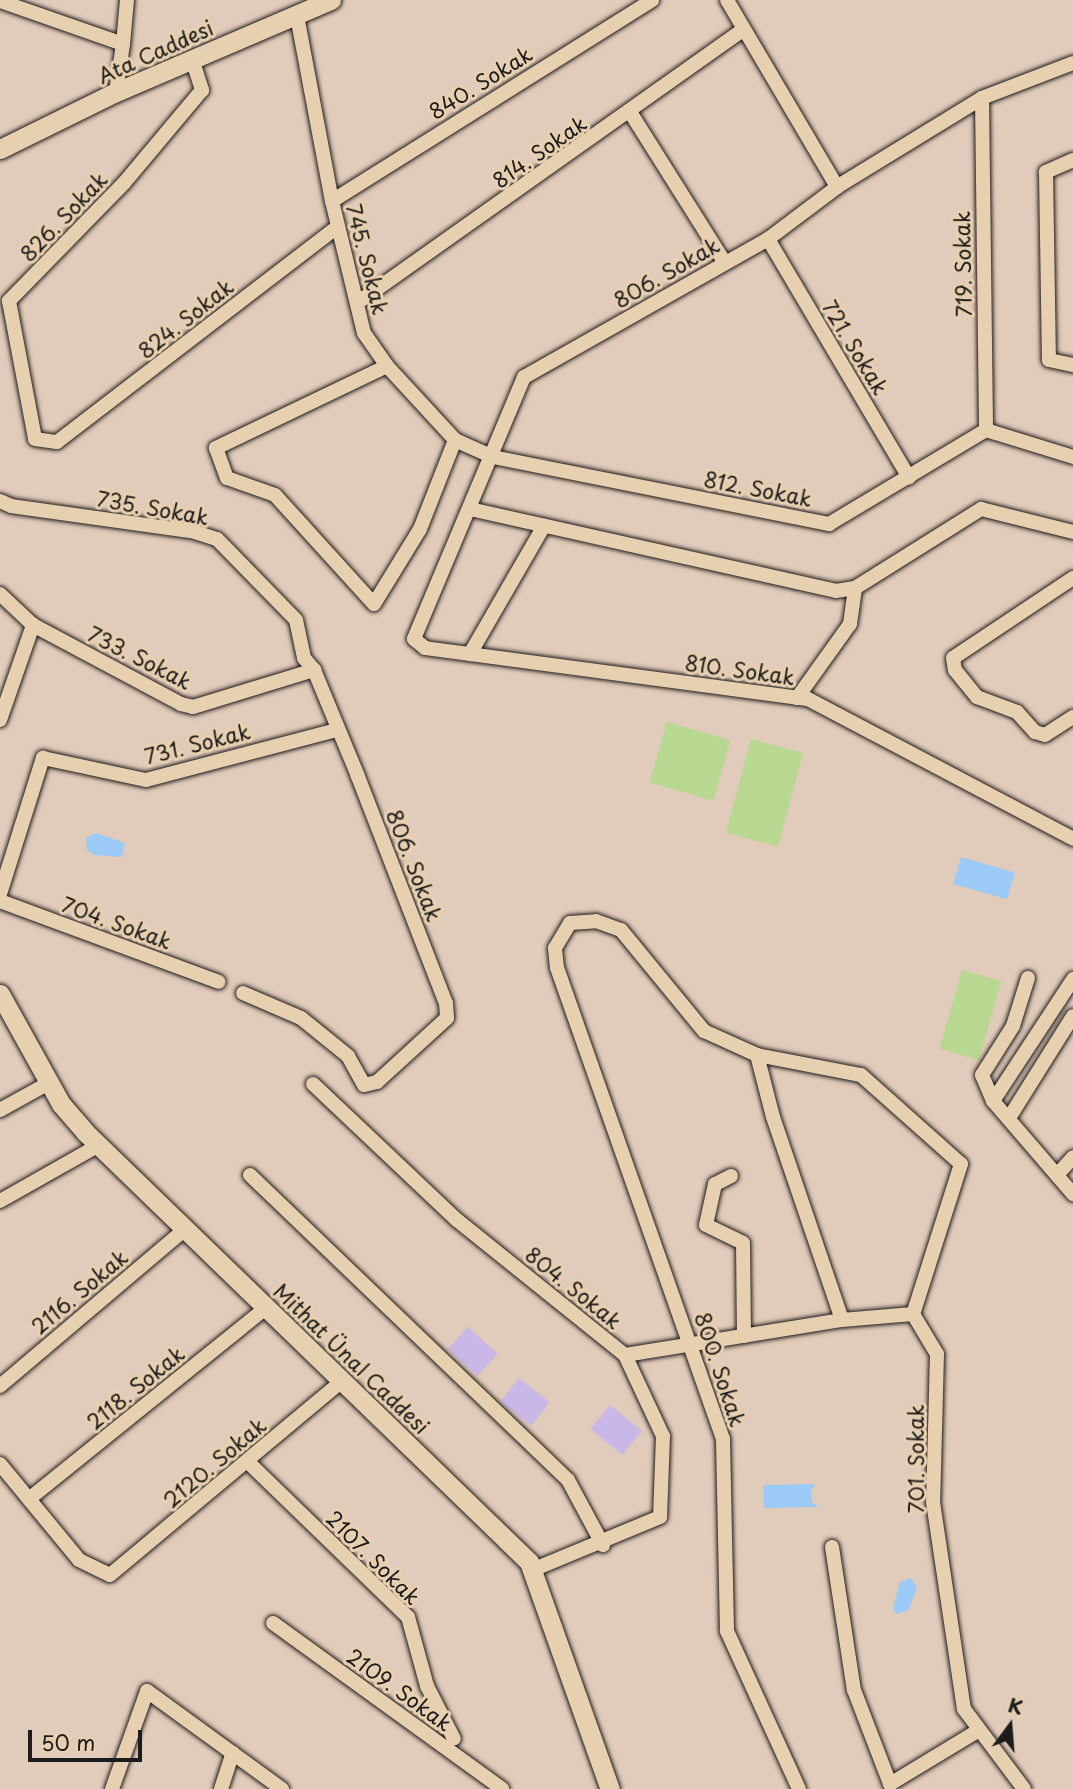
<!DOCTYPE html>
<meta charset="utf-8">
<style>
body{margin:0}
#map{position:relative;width:1073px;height:1789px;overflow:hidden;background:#e1cbba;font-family:"Playpen Sans",sans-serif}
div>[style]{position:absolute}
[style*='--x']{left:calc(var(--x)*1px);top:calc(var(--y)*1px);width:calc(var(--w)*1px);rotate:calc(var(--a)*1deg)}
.green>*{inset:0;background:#b8d790;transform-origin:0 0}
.water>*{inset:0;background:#9bcaf6;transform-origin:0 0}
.building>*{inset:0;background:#c8b7e7;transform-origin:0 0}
.roads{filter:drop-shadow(0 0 2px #1c1c1c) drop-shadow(0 0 2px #1c1c1c)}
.minor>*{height:14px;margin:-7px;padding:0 7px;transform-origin:7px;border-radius:7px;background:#e7d0af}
.secondary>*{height:19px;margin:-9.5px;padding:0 9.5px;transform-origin:9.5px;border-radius:9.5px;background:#e7d0af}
span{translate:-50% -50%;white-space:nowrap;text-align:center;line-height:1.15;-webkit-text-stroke:6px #e7d0af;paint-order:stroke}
.street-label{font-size:21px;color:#1c1c1c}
.north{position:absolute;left:975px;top:1691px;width:70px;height:70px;-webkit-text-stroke:5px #e7d0af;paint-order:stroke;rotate:16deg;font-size:19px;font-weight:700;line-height:28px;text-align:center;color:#1c1c1c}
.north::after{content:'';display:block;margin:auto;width:24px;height:32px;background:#1c1c1c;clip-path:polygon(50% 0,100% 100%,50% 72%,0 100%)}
.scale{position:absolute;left:28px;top:1730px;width:114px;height:32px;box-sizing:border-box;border:4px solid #1c1c1c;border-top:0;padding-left:9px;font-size:21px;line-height:24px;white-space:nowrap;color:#1c1c1c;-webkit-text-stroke:5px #e7d0af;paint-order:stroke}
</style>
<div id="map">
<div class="green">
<div style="left:667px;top:722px;width:66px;height:63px;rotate:16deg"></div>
<div style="left:751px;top:739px;width:54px;height:97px;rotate:15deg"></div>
<div style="left:962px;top:970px;width:41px;height:82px;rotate:16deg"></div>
</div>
<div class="water">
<div style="clip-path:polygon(96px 833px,125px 843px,122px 857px,94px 855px,87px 850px,86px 838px)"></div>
<div style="left:961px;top:857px;width:56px;height:28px;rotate:16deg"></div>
<div style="clip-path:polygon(816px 1484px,811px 1490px,812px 1502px,818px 1507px,764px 1508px,763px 1485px)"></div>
<div style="clip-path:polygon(911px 1578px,917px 1587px,909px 1610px,896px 1614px,893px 1608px,900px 1582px)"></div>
</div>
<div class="building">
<div style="left:468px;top:1327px;width:40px;height:30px;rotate:42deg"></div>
<div style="left:519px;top:1378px;width:39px;height:30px;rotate:38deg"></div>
<div style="left:610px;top:1405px;width:41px;height:31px;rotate:39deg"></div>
</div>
<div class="roads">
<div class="minor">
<div style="--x:727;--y:0;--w:217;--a:59.5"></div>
<div style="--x:0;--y:1;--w:130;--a:19.3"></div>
<div style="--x:123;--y:44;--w:49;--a:98.3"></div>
<div style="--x:297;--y:16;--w:188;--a:79.3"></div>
<div style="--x:332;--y:201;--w:136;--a:76.4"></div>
<div style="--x:364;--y:333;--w:40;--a:55.1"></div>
<div style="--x:387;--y:366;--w:100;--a:47.4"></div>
<div style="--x:455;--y:440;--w:42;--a:24.1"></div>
<div style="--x:493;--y:457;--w:343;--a:11.3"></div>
<div style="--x:829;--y:524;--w:183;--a:-30.9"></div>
<div style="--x:986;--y:430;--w:91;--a:17.2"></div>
<div style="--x:123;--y:44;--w:44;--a:-84.8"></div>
<div style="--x:192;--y:59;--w:33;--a:72"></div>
<div style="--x:202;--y:90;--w:121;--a:130"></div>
<div style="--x:124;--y:183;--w:165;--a:134.3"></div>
<div style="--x:9;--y:301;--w:140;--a:79.3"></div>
<div style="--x:35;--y:439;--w:22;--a:8"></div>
<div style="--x:57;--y:442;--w:354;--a:-37.5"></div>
<div style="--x:1073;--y:63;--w:97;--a:159"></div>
<div style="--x:982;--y:98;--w:170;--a:148.5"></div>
<div style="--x:837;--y:187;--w:86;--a:143"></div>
<div style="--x:768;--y:239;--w:280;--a:150.5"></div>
<div style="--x:524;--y:377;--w:284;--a:112.8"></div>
<div style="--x:414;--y:639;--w:14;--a:39"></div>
<div style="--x:425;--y:648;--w:386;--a:7.6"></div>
<div style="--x:808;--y:699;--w:300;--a:27.8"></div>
<div style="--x:982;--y:98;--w:332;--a:89.3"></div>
<div style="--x:630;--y:112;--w:178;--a:57.8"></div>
<div style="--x:1073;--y:160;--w:30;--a:156"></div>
<div style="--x:1046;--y:172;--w:188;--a:89.1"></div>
<div style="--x:1049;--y:360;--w:25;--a:12"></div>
<div style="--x:332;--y:201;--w:378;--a:-32.1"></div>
<div style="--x:768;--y:239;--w:277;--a:59.4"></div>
<div style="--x:357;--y:303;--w:473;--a:-35.3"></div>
<div style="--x:387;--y:366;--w:190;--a:154.4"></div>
<div style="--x:216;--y:448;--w:32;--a:70"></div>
<div style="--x:227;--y:478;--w:51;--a:19.5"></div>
<div style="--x:275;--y:495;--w:147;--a:47.8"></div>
<div style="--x:374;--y:604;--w:88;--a:-58.5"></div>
<div style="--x:420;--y:529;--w:96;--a:-68.5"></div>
<div style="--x:0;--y:501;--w:12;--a:24"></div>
<div style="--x:11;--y:506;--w:186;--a:8"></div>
<div style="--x:195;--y:532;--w:23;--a:18"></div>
<div style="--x:217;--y:539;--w:113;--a:45.7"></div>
<div style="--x:296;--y:620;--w:39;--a:78"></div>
<div style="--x:304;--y:658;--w:16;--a:50"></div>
<div style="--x:314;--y:670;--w:113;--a:67.5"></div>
<div style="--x:357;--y:774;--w:246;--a:68.8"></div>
<div style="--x:446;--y:1003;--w:15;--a:86"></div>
<div style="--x:447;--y:1018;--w:95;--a:137.6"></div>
<div style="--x:377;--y:1082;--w:13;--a:167"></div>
<div style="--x:364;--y:1085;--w:33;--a:-119"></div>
<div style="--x:348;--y:1056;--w:60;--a:-141"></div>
<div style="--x:301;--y:1018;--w:63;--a:-156.7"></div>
<div style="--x:470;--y:509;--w:375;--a:12.6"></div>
<div style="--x:836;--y:591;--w:19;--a:-9"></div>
<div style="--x:855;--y:588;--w:149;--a:-32.1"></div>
<div style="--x:981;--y:509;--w:95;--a:14"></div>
<div style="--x:1073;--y:578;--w:144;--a:146.3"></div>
<div style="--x:953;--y:658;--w:12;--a:81"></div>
<div style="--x:955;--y:670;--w:35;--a:51"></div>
<div style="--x:977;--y:697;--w:43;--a:20.6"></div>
<div style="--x:1017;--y:712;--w:27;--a:48"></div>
<div style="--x:1035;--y:732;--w:10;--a:17"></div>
<div style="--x:1045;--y:735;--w:33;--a:-33"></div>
<div style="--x:0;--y:594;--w:45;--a:43.2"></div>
<div style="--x:33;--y:625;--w:168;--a:28.1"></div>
<div style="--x:181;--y:704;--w:12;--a:14"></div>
<div style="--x:193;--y:707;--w:127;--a:-17"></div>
<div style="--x:470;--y:654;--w:148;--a:-60"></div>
<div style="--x:797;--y:698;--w:91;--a:-54.4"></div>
<div style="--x:850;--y:624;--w:36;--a:-82"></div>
<div style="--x:0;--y:720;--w:101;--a:-70.8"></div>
<div style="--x:0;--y:894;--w:143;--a:-72.5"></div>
<div style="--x:43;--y:758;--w:105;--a:12.1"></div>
<div style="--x:146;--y:780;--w:196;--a:-14.7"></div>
<div style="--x:0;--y:901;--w:233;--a:20.3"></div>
<div style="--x:1028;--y:978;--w:50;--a:107.4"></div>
<div style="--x:1013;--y:1026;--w:58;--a:122.3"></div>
<div style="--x:982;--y:1075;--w:28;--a:67"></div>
<div style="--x:993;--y:1101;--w:123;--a:49.3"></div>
<div style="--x:757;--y:1055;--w:64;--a:75.5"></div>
<div style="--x:773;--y:1117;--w:214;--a:71.2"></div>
<div style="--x:313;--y:1084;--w:198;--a:43.4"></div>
<div style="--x:457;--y:1220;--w:216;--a:38.8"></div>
<div style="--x:625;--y:1355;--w:89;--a:64.9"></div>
<div style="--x:663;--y:1436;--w:81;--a:92.1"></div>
<div style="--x:660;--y:1517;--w:139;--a:157.5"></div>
<div style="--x:993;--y:1101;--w:146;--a:-56.7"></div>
<div style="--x:0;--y:1110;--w:56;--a:-28.9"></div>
<div style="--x:1009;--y:1118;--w:120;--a:-57.9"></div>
<div style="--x:250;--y:1175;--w:441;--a:43.8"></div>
<div style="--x:568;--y:1480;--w:74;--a:61.7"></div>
<div style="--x:1057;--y:1175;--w:24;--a:-48"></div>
<div style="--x:731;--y:1176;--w:18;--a:153"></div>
<div style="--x:715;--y:1184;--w:42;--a:102.4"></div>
<div style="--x:706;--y:1225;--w:41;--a:25.9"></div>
<div style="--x:743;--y:1243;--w:93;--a:89.4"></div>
<div style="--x:0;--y:1201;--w:114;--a:-29.5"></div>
<div style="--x:625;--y:1355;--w:220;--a:-9.2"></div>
<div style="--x:842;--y:1320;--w:71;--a:-4.8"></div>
<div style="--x:0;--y:1386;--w:243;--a:-40.3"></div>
<div style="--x:249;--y:1463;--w:221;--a:44.1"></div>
<div style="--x:408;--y:1617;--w:72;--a:74.6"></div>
<div style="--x:427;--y:1686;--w:59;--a:63"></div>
<div style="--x:0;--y:1464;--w:124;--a:50.5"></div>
<div style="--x:79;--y:1560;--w:34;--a:26"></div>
<div style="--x:110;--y:1575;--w:304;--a:-39.9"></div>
<div style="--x:29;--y:1499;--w:306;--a:-38.9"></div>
<div style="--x:832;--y:1547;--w:145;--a:81.3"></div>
<div style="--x:854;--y:1690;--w:101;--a:69"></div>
<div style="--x:890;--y:1784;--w:104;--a:-31.2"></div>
<div style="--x:273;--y:1623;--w:283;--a:35.9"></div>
<div style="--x:112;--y:1789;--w:104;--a:-70.3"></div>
<div style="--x:147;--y:1691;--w:167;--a:36"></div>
<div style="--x:221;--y:1789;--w:38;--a:-72"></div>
<div style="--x:799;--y:1789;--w:174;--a:-114.5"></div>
<div style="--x:727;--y:1631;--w:192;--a:-91.2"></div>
<div style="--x:723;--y:1439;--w:499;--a:-109.4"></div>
<div style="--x:557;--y:968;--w:20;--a:-96"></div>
<div style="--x:555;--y:948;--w:29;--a:-59"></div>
<div style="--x:570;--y:923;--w:26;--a:-4"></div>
<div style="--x:596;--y:921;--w:27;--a:20"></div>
<div style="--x:621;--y:930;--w:131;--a:50.6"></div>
<div style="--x:704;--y:1031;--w:58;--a:24.4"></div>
<div style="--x:757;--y:1055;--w:106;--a:10.9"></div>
<div style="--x:861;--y:1075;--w:134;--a:41.7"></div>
<div style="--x:961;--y:1164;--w:157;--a:107.7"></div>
<div style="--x:913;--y:1314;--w:47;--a:59"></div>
<div style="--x:937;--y:1354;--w:148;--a:91.5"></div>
<div style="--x:933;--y:1502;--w:209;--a:81.5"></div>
<div style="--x:964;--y:1709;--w:100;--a:53.1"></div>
</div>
<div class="secondary">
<div style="--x:0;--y:149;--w:129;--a:-26.2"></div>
<div style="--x:116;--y:92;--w:234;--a:-23.2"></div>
<div style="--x:0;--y:994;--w:126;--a:61"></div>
<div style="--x:61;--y:1104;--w:37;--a:49"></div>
<div style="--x:85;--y:1132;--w:618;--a:44.08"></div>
<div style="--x:529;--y:1562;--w:241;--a:70.4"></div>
</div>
</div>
<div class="street-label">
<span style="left:155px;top:51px;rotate:-24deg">Ata Caddesi</span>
<span style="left:480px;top:82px;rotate:-32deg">840. Sokak</span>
<span style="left:539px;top:151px;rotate:-35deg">814. Sokak</span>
<span style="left:63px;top:216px;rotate:-46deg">826. Sokak</span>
<span style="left:368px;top:259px;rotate:76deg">745. Sokak</span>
<span style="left:962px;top:264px;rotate:-91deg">719. Sokak</span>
<span style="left:666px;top:272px;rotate:-30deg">806. Sokak</span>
<span style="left:185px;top:318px;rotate:-38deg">824. Sokak</span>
<span style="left:856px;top:347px;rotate:59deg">721. Sokak</span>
<span style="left:758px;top:488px;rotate:11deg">812. Sokak</span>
<span style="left:153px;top:507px;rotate:10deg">735. Sokak</span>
<span style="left:140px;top:657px;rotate:27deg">733. Sokak</span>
<span style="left:740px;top:669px;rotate:8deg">810. Sokak</span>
<span style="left:197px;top:743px;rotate:-14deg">731. Sokak</span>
<span style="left:415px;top:865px;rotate:69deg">806. Sokak</span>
<span style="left:117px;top:922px;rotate:20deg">704. Sokak</span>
<span style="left:574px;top:1287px;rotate:39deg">804. Sokak</span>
<span style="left:79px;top:1291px;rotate:-40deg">2116. Sokak</span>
<span style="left:352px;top:1358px;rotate:44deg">Mithat Ünal Caddesi</span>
<span style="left:721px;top:1369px;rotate:72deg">800. Sokak</span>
<span style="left:135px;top:1387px;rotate:-39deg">2118. Sokak</span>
<span style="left:915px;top:1459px;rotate:-90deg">701. Sokak</span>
<span style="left:214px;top:1462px;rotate:-40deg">2120. Sokak</span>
<span style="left:374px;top:1557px;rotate:45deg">2107. Sokak</span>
<span style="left:400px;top:1689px;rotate:36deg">2109. Sokak</span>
</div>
<div class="north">K</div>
<div class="scale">50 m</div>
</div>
